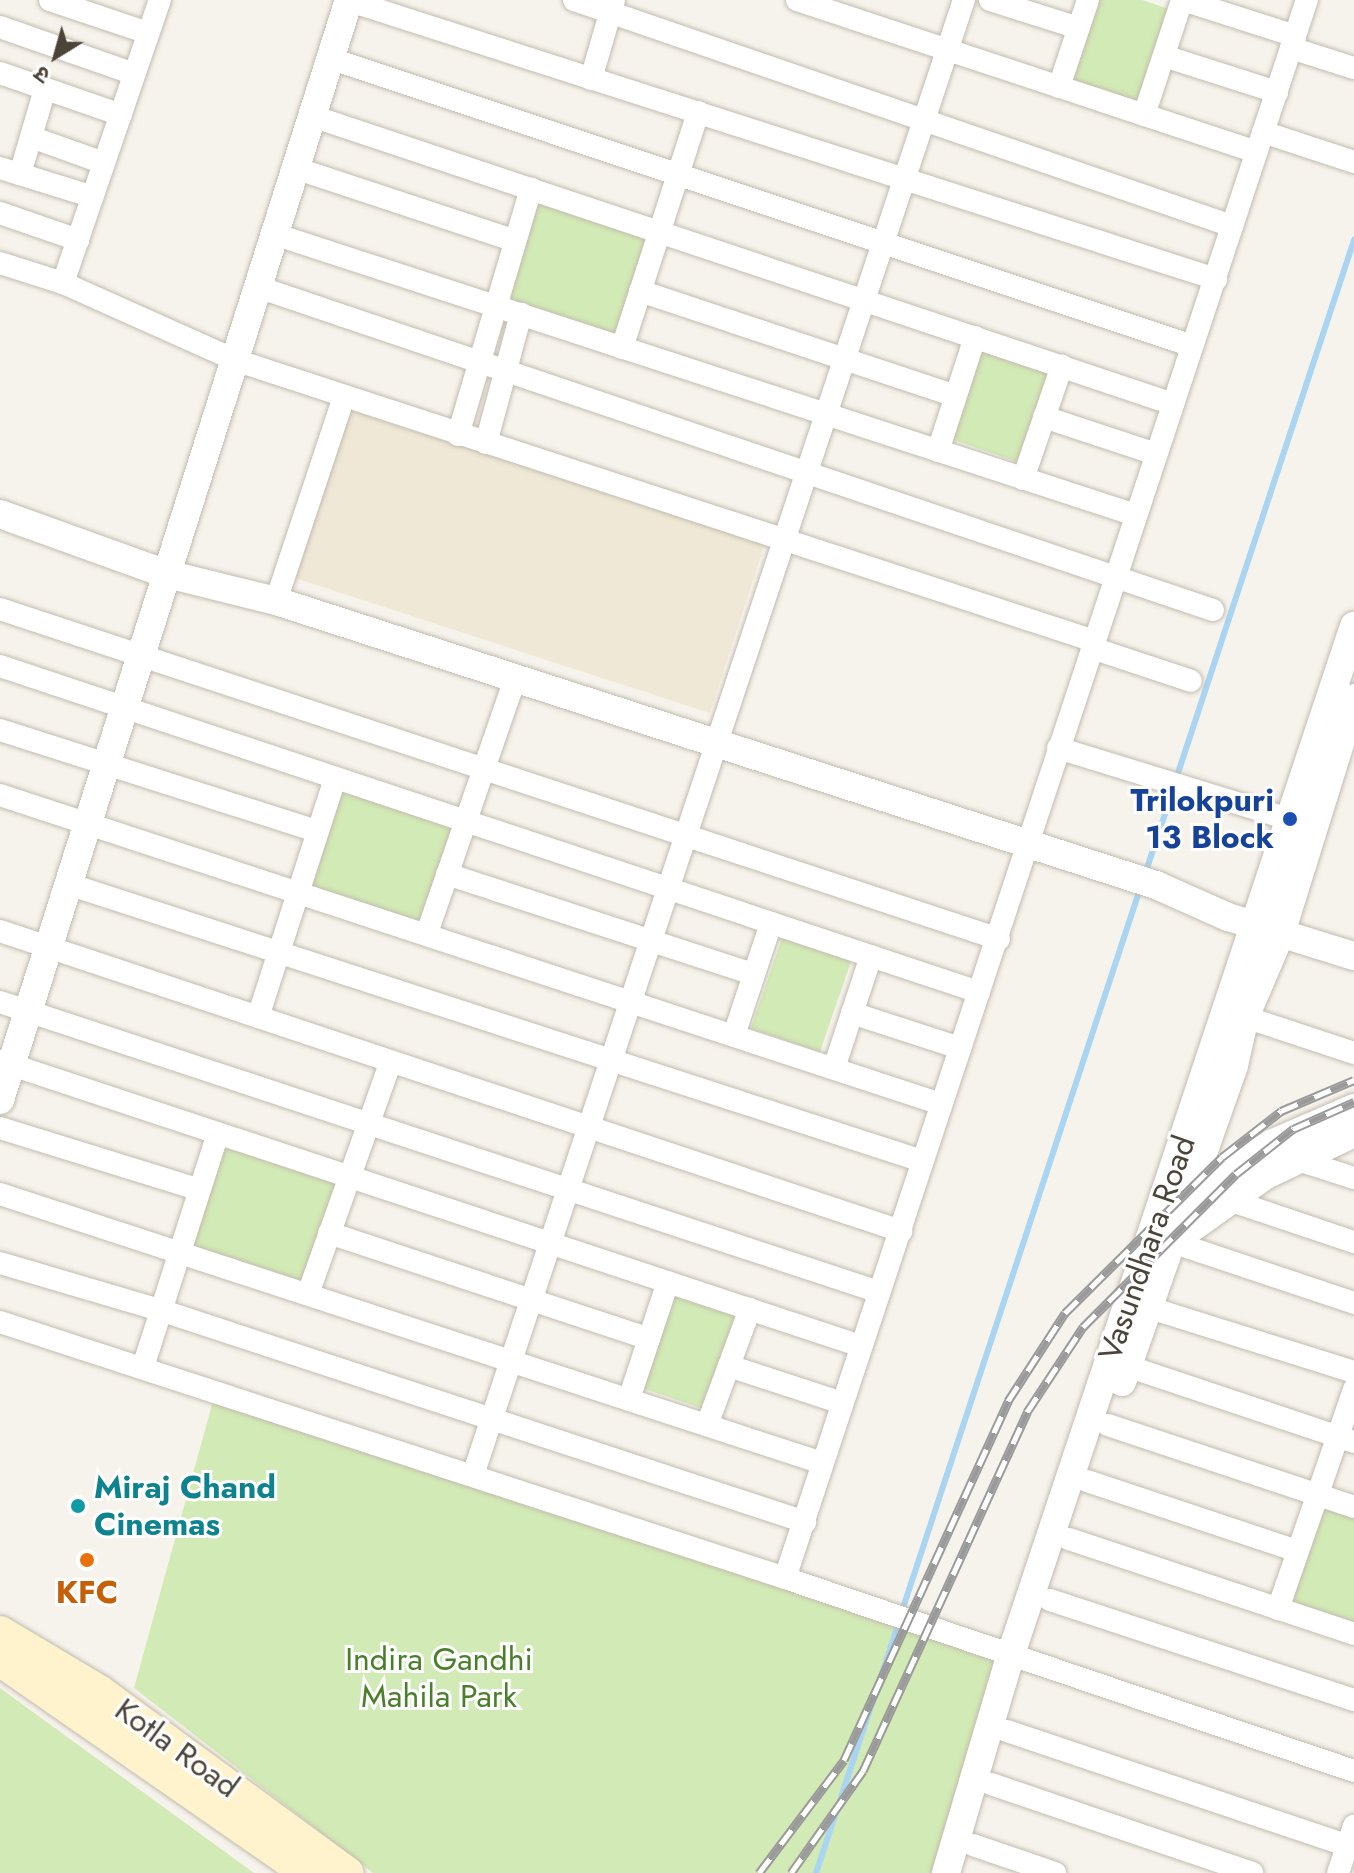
<!DOCTYPE html>
<meta charset="utf-8">
<style>
body{margin:0}
#map{position:relative;width:1354px;height:1873px;overflow:hidden;background:#f6f3ec;font-family:Jost,"Noto Sans Devanagari",sans-serif}
div>[style]{position:absolute}
[style*='--x']{left:calc(var(--x)*1px);top:calc(var(--y)*1px);width:calc(var(--w)*1px);rotate:calc(var(--a)*1deg)}
.education>*{inset:0;background:#efe8d6;transform-origin:0 0}
.green>*{inset:0;background:#d2eab5;transform-origin:0 0}
.stream>*{height:6px;margin:-3px;padding:0 3px;transform-origin:3px;border-radius:3px;background:#a9d4f2}
.roads{filter:drop-shadow(0 0 2px #c2bbae) drop-shadow(0 0 2px #c2bbae)}
.minor>*{height:22px;margin:-11px;padding:0 11px;transform-origin:11px;border-radius:11px;background:#fff}
.tertiary>*{height:28px;margin:-14px;padding:0 14px;transform-origin:14px;border-radius:14px;background:#fff}
.secondary>*{height:32px;margin:-16px;padding:0 16px;transform-origin:16px;border-radius:16px;background:#fff3cd}
.rail>*{height:9px;margin-top:-4.5px;transform-origin:0;background:repeating-linear-gradient(90deg,#fff 0 18px,#9a9a9a 0 36px);box-sizing:border-box;border-block:2px solid #9a9a9a}
.dots>*{width:22px;height:22px;translate:-50% -50%;box-sizing:border-box;border:4px solid #fff;border-radius:50%}
span{translate:-50% -50%;white-space:nowrap;text-align:center;line-height:1.15;-webkit-text-stroke:6px #fff;paint-order:stroke}
.transit-label{font-size:32px;color:#164399;font-weight:700}
.right{translate:-100% -50%;text-align:right}
.street-label{font-size:32px;color:#4b4439}
.culture-label{font-size:32px;color:#0d838f;font-weight:700}
.left{translate:0 -50%;text-align:left}
.food-label{font-size:32px;color:#c56008;font-weight:700}
.park-label{font-size:32px;color:#4a7f2a}
.north{position:absolute;left:16px;top:16px;width:80px;height:80px;-webkit-text-stroke:6px #fff;paint-order:stroke;rotate:217deg;font-size:22px;font-weight:700;line-height:32px;text-align:center;color:#4b4439}
.north::after{content:'';display:block;margin:auto;width:28px;height:36px;background:#4b4439;clip-path:polygon(50% 0,100% 100%,50% 72%,0 100%)}
</style>
<div id="map">
<div class="education">
<div style="left:347px;top:409px;width:439px;height:177px;rotate:18deg"></div>
</div>
<div class="green">
<div style="clip-path:polygon(1095px 0,1142px 0,1169px 9px,1136px 106px,1067px 82px)"></div>
<div style="left:534px;top:189px;width:128px;height:112px;rotate:19deg"></div>
<div style="left:982px;top:343px;width:73px;height:101px;rotate:19deg"></div>
<div style="left:339px;top:780px;width:128px;height:112px;rotate:19deg"></div>
<div style="left:784px;top:932px;width:73px;height:102px;rotate:19deg"></div>
<div style="left:220px;top:1137px;width:128px;height:112px;rotate:19deg"></div>
<div style="left:671px;top:1290px;width:73px;height:102px;rotate:19deg"></div>
<div style="clip-path:polygon(213px 1401px,1008px 1661px,934px 1873px,373px 1873px,134px 1688px)"></div>
<div style="clip-path:polygon(1322px 1500px,1354px 1511px,1354px 1629px,1289px 1607px)"></div>
<div style="clip-path:polygon(0 1688px,254px 1873px,0 1873px)"></div>
</div>
<div class="stream">
<div style="--x:1176;--y:779;--w:568;--a:-71.72"></div>
<div style="--x:1145;--y:874;--w:89;--a:-71.6"></div>
<div style="--x:902;--y:1611;--w:760;--a:-71.76"></div>
<div style="--x:816;--y:1873;--w:264;--a:-71.7"></div>
</div>
<div class="roads">
<div class="minor">
<div style="--x:50;--y:0;--w:103;--a:18.6"></div>
<div style="--x:347;--y:0;--w:913;--a:17.8"></div>
<div style="--x:574;--y:0;--w:696;--a:18.96"></div>
<div style="--x:797;--y:0;--w:484;--a:18.3"></div>
<div style="--x:990;--y:0;--w:93;--a:17.5"></div>
<div style="--x:1183;--y:0;--w:118;--a:17.8"></div>
<div style="--x:0;--y:27;--w:142;--a:19.3"></div>
<div style="--x:1291;--y:48;--w:66;--a:17.6"></div>
<div style="--x:1164;--y:56;--w:119;--a:17.7"></div>
<div style="--x:329;--y:58;--w:910;--a:18.45"></div>
<div style="--x:0;--y:73;--w:128;--a:19.1"></div>
<div style="--x:591;--y:79;--w:82;--a:-73.8"></div>
<div style="--x:1059;--y:87;--w:92;--a:-71.6"></div>
<div style="--x:1144;--y:115;--w:121;--a:-71.7"></div>
<div style="--x:312;--y:116;--w:908;--a:18.49"></div>
<div style="--x:1263;--y:132;--w:96;--a:18.2"></div>
<div style="--x:31;--y:137;--w:77;--a:19.6"></div>
<div style="--x:0;--y:168;--w:97;--a:17.3"></div>
<div style="--x:295;--y:168;--w:230;--a:18.3"></div>
<div style="--x:20;--y:174;--w:89;--a:-73.6"></div>
<div style="--x:0;--y:213;--w:83;--a:19.1"></div>
<div style="--x:274;--y:234;--w:907;--a:18.06"></div>
<div style="--x:0;--y:263;--w:66;--a:17.6"></div>
<div style="--x:63;--y:283;--w:188;--a:24.1"></div>
<div style="--x:235;--y:360;--w:904;--a:18.11"></div>
<div style="--x:63;--y:283;--w:299;--a:-71.1"></div>
<div style="--x:258;--y:287;--w:1008;--a:18.69"></div>
<div style="--x:640;--y:291;--w:332;--a:18.4"></div>
<div style="--x:622;--y:348;--w:248;--a:-72.1"></div>
<div style="--x:1044;--y:417;--w:118;--a:18.3"></div>
<div style="--x:458;--y:435;--w:257;--a:-73.5"></div>
<div style="--x:486;--y:443;--w:134;--a:-74.8"></div>
<div style="--x:938;--y:451;--w:120;--a:-72"></div>
<div style="--x:1023;--y:479;--w:120;--a:-71"></div>
<div style="--x:276;--y:601;--w:215;--a:-71.6"></div>
<div style="--x:0;--y:609;--w:1052;--a:18.28"></div>
<div style="--x:1092;--y:648;--w:104;--a:18.4"></div>
<div style="--x:0;--y:666;--w:1032;--a:18.42"></div>
<div style="--x:0;--y:730;--w:333;--a:17.7"></div>
<div style="--x:1058;--y:748;--w:255;--a:17.1"></div>
<div style="--x:0;--y:795;--w:990;--a:18.18"></div>
<div style="--x:447;--y:874;--w:322;--a:18.1"></div>
<div style="--x:68;--y:884;--w:898;--a:17.97"></div>
<div style="--x:0;--y:931;--w:950;--a:18.42"></div>
<div style="--x:427;--y:933;--w:269;--a:-70.9"></div>
<div style="--x:0;--y:1002;--w:926;--a:18.26"></div>
<div style="--x:852;--y:1013;--w:114;--a:18"></div>
<div style="--x:258;--y:1017;--w:251;--a:-72.1"></div>
<div style="--x:1245;--y:1017;--w:115;--a:18.3"></div>
<div style="--x:734;--y:1035;--w:118;--a:-71.7"></div>
<div style="--x:0;--y:1061;--w:907;--a:18.32"></div>
<div style="--x:834;--y:1068;--w:118;--a:-71.7"></div>
<div style="--x:0;--y:1128;--w:209;--a:17.2"></div>
<div style="--x:1295;--y:1159;--w:62;--a:17.9"></div>
<div style="--x:0;--y:1194;--w:865;--a:18.12"></div>
<div style="--x:1229;--y:1200;--w:132;--a:18.6"></div>
<div style="--x:329;--y:1233;--w:337;--a:18.3"></div>
<div style="--x:1172;--y:1242;--w:192;--a:18.5"></div>
<div style="--x:0;--y:1263;--w:170;--a:16.4"></div>
<div style="--x:163;--y:1311;--w:676;--a:18.19"></div>
<div style="--x:308;--y:1294;--w:247;--a:-70.4"></div>
<div style="--x:1147;--y:1307;--w:217;--a:17.4"></div>
<div style="--x:0;--y:1322;--w:826;--a:18.06"></div>
<div style="--x:785;--y:1578;--w:601;--a:18.74"></div>
<div style="--x:729;--y:1366;--w:119;--a:18.1"></div>
<div style="--x:1127;--y:1366;--w:239;--a:18.5"></div>
<div style="--x:143;--y:1367;--w:245;--a:-72.2"></div>
<div style="--x:629;--y:1399;--w:123;--a:-71.6"></div>
<div style="--x:707;--y:1425;--w:124;--a:-69.7"></div>
<div style="--x:1108;--y:1425;--w:259;--a:18.4"></div>
<div style="--x:473;--y:1475;--w:1555;--a:-71.59"></div>
<div style="--x:1087;--y:1481;--w:222;--a:18.4"></div>
<div style="--x:1069;--y:1539;--w:300;--a:18.4"></div>
<div style="--x:785;--y:1578;--w:1662;--a:-71.7"></div>
<div style="--x:1050;--y:1600;--w:320;--a:18.2"></div>
<div style="--x:1278;--y:1609;--w:233;--a:-70.9"></div>
<div style="--x:1007;--y:1731;--w:366;--a:18.6"></div>
<div style="--x:991;--y:1784;--w:276;--a:18.8"></div>
<div style="--x:973;--y:1845;--w:87;--a:18.9"></div>
<div style="--x:1338;--y:1873;--w:50;--a:-71.2"></div>
</div>
<div class="tertiary">
<div style="--x:0;--y:514;--w:177;--a:19.8"></div>
<div style="--x:167;--y:574;--w:112;--a:13.9"></div>
<div style="--x:276;--y:601;--w:925;--a:17.89"></div>
<div style="--x:1156;--y:885;--w:79;--a:24"></div>
<div style="--x:1228;--y:917;--w:132;--a:17.2"></div>
<div style="--x:0;--y:1100;--w:1154;--a:-72.4"></div>
<div style="--x:1185;--y:1199;--w:104;--a:-32.5"></div>
<div style="--x:1273;--y:1143;--w:88;--a:-23.4"></div>
<div style="--x:1172;--y:1242;--w:115;--a:-35.5"></div>
<div style="--x:1266;--y:1175;--w:98;--a:-25.5"></div>
<div style="--x:1122;--y:1382;--w:336;--a:-70.5"></div>
<div style="--x:1234;--y:1065;--w:49;--a:-77.1"></div>
<div style="--x:1245;--y:1017;--w:91;--a:-66.8"></div>
<div style="--x:1281;--y:933;--w:246;--a:-72.7"></div>
<div style="--x:946;--y:1873;--w:225;--a:-73.5"></div>
<div style="--x:1010;--y:1657;--w:1087;--a:-71.55"></div>
</div>
<div class="secondary">
<div style="--x:0;--y:1632;--w:115;--a:30.8"></div>
<div style="--x:99;--y:1691;--w:308;--a:36.2"></div>
<div style="--x:0;--y:1660;--w:373;--a:34.8"></div>
</div>
</div>
<div class="rail">
<div style="--x:759;--y:1873;--w:141;--a:-53"></div>
<div style="--x:844;--y:1760;--w:395;--a:-65.4"></div>
<div style="--x:1008;--y:1401;--w:105;--a:-57.1"></div>
<div style="--x:1065;--y:1313;--w:221;--a:-44.8"></div>
<div style="--x:1222;--y:1157;--w:75;--a:-37.9"></div>
<div style="--x:1281;--y:1111;--w:79;--a:-23"></div>
<div style="--x:791;--y:1873;--w:125;--a:-54.8"></div>
<div style="--x:863;--y:1771;--w:395;--a:-65.4"></div>
<div style="--x:1027;--y:1412;--w:102;--a:-56.6"></div>
<div style="--x:1083;--y:1327;--w:216;--a:-45"></div>
<div style="--x:1236;--y:1174;--w:73;--a:-38.3"></div>
<div style="--x:1293;--y:1129;--w:67;--a:-23.9"></div>
</div>
<div class="dots">
<div style="left:1290px;top:819px;background:#1a4fb4"></div>
<div style="left:78px;top:1506px;background:#0f9aa8"></div>
<div style="left:87px;top:1560px;background:#e8710a"></div>
</div>
<div class="transit-label">
<span class="right" style="left:1274px;top:819px">Trilokpuri<br>13 Block</span>
</div>
<div class="street-label">
<span style="left:1147px;top:1248px;rotate:-71deg">Vasundhara Road</span>
<span style="left:177px;top:1748px;rotate:36deg">Kotla Road</span>
</div>
<div class="culture-label">
<span class="left" style="left:94px;top:1506px">Miraj Chand<br>Cinemas</span>
</div>
<div class="food-label">
<span style="left:87px;top:1592px">KFC</span>
</div>
<div class="park-label">
<span style="left:439px;top:1678px">Indira Gandhi<br>Mahila Park</span>
</div>
<div class="north">उ</div>
</div>
